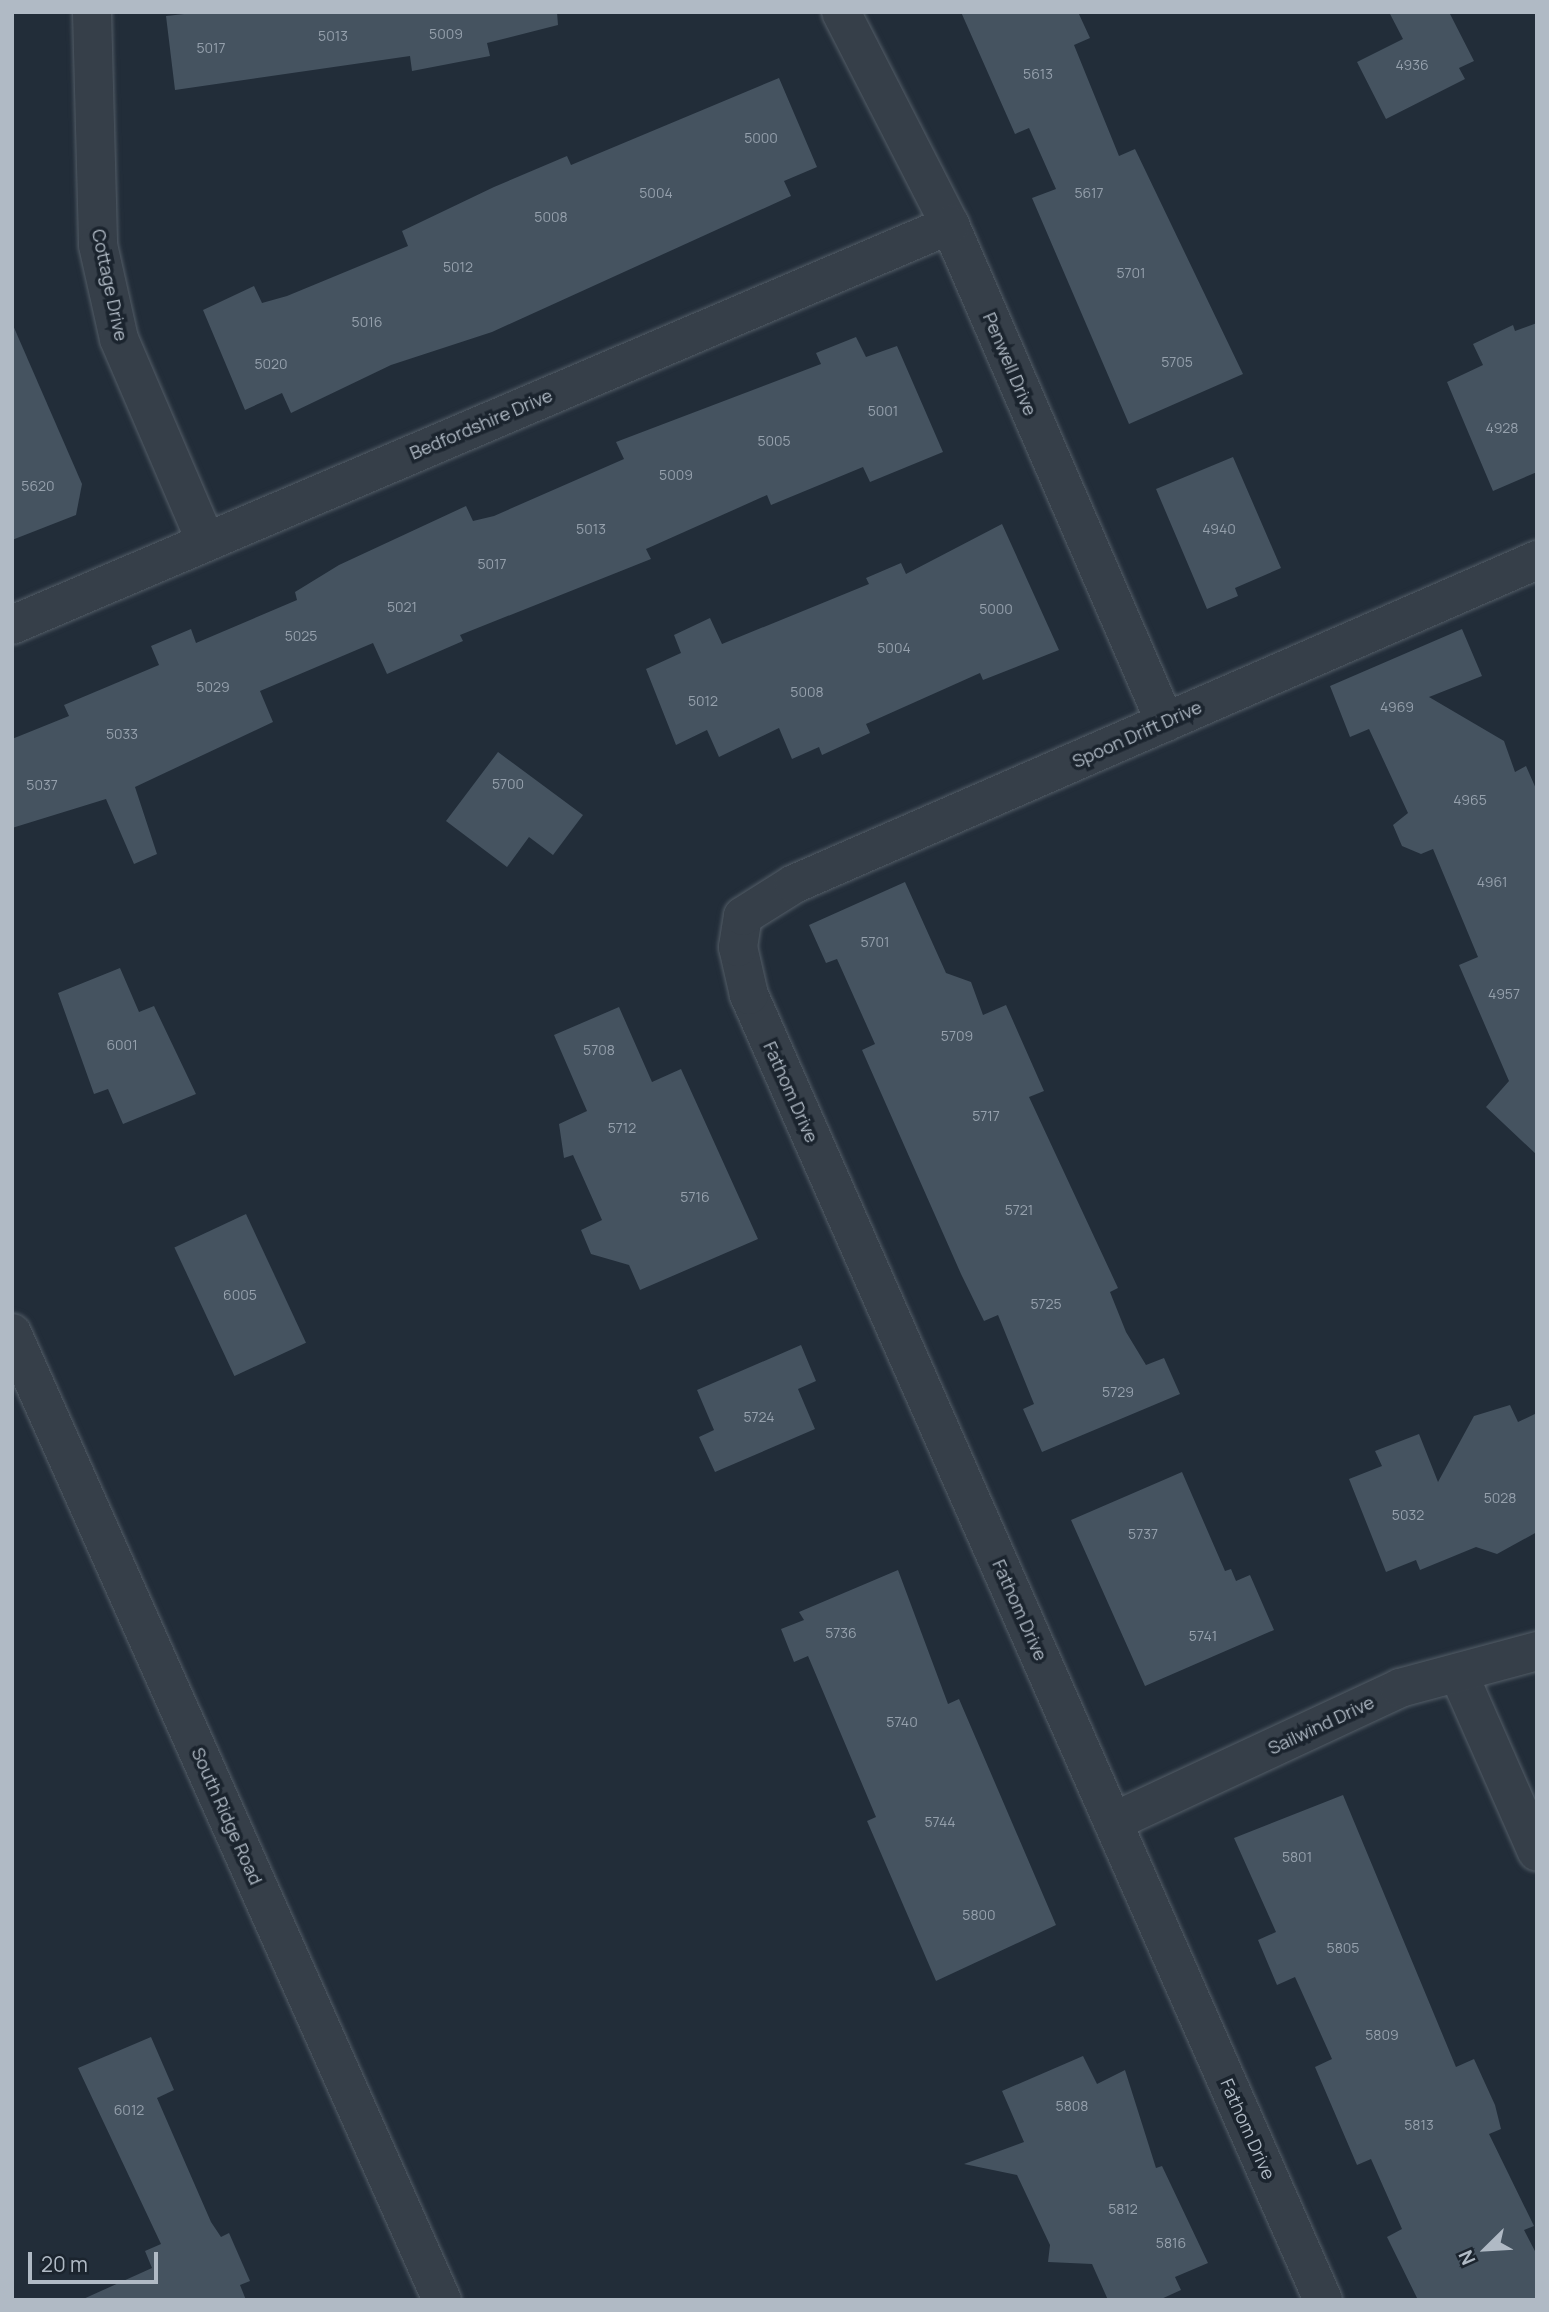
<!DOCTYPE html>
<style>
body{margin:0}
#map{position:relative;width:1549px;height:2312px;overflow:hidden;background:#222d39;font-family:Manrope,sans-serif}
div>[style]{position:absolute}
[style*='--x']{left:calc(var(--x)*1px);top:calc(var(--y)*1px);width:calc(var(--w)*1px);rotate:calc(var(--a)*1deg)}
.building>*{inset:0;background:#455360;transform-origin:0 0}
.roads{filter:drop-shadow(0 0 2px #535d67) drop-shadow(0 0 2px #535d67)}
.minor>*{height:38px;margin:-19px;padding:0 19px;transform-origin:19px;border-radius:19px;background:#363f49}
span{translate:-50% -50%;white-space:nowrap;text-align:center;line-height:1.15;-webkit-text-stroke:7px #1b242e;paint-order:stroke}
.number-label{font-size:14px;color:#95a0ac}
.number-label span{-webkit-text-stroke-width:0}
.street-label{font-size:18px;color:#b0bac5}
.frame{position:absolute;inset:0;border:14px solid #b0bac5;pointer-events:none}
.north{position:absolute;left:1451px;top:2214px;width:70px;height:70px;-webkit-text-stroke:5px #1b242e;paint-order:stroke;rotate:246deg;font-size:19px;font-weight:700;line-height:28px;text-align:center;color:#b0bac5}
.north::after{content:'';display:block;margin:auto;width:24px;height:32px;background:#b0bac5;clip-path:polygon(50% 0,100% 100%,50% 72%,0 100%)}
.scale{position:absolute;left:28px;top:2252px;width:130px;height:32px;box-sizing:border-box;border:4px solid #b0bac5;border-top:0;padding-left:9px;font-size:21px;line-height:24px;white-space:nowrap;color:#b0bac5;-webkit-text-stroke:5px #1b242e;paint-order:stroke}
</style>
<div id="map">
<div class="building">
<div style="clip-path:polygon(202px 12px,557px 12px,558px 25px,487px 43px,490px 56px,412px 71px,410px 56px,175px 90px,166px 16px)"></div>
<div style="clip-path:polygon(961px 12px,1078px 12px,1090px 38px,1074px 45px,1119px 156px,1135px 149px,1243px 374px,1129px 424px,1032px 198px,1056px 189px,1029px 128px,1015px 134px)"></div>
<div style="clip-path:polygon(1389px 12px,1449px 12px,1474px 61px,1459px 68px,1465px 79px,1386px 119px,1357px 62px,1403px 39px)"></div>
<div style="clip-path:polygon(779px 78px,817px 167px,784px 181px,791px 196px,492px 332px,391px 365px,291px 413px,282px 393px,245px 410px,203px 310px,254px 286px,262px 303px,287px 296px,408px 246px,402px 231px,494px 187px,567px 156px,571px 165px)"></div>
<div style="clip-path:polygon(12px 323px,82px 484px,76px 515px,12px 540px)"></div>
<div style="clip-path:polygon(1537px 323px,1537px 472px,1493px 491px,1447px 382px,1483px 365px,1473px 344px,1513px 325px,1515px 331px)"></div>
<div style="clip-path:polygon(856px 337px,866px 357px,897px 346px,943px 452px,870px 482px,863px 467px,771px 505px,767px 495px,646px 549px,651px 559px,460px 635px,463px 641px,387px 674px,373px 643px,260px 691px,273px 722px,135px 787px,157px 854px,134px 864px,106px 799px,12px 828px,12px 739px,69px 716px,64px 705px,159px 665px,151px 646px,191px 629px,196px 643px,297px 600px,295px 592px,339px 565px,466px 506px,473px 521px,494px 516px,624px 459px,616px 442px,821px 364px,816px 353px)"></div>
<div style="clip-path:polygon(1233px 457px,1281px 568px,1235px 588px,1238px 596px,1207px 609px,1156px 489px)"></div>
<div style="clip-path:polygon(1002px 524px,1059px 650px,983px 680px,980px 673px,866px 724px,870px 733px,822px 755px,819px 747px,792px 759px,779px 728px,719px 757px,707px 730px,676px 745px,646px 669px,681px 653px,674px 635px,710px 618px,722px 644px,869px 584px,866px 578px,901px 563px,906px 574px)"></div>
<div style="clip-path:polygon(1462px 629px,1482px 676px,1429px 697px,1504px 741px,1515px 772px,1526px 766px,1537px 791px,1537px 1155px,1486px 1107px,1509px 1081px,1459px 965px,1478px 957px,1433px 849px,1421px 854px,1402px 846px,1393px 825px,1408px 813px,1369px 729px,1350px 737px,1330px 686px)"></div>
<div style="clip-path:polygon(498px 752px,583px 815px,553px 855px,529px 837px,507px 867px,446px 821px)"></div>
<div style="clip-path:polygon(905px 882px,946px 973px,971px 982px,983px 1015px,1006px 1005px,1044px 1091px,1029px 1097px,1118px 1288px,1110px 1292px,1126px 1332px,1146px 1365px,1164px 1358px,1180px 1394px,1042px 1452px,1023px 1409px,1034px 1404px,998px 1315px,984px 1321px,961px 1274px,862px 1050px,875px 1044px,837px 959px,826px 963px,809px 925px)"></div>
<div style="clip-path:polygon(120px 968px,139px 1012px,154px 1006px,196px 1094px,123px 1124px,108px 1089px,94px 1094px,58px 993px)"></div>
<div style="clip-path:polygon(619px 1007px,652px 1082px,681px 1069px,758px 1239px,640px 1290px,629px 1265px,591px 1254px,581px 1230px,602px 1220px,573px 1155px,564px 1158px,559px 1124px,587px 1111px,554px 1035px)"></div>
<div style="left:246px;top:1214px;width:142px;height:79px;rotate:65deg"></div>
<div style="clip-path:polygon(801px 1345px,816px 1381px,798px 1389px,815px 1429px,715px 1472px,699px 1437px,714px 1430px,697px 1390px)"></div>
<div style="clip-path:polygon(1510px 1405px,1518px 1422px,1537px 1413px,1537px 1532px,1497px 1554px,1476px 1547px,1420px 1570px,1416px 1560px,1386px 1572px,1349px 1479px,1382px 1466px,1375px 1451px,1419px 1434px,1438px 1482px,1474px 1416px)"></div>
<div style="clip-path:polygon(1182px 1472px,1225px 1571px,1231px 1569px,1236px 1581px,1250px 1575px,1274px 1630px,1145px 1686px,1071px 1520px)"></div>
<div style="clip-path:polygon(898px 1570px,948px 1704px,959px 1699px,1056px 1925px,936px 1981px,867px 1821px,876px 1817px,808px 1656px,794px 1662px,781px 1629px,804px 1620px,799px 1612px)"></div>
<div style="clip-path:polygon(1343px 1795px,1456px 2067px,1474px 2059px,1495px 2105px,1501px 2129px,1489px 2134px,1534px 2226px,1524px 2230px,1537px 2255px,1537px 2300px,1418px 2300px,1387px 2237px,1402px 2229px,1371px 2159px,1357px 2165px,1315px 2067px,1332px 2059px,1295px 1977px,1277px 1985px,1258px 1940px,1276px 1932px,1234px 1838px)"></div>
<div style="clip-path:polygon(151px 2037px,174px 2090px,157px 2098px,211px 2222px,221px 2237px,229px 2233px,250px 2281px,240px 2285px,246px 2300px,81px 2300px,152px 2268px,145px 2251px,161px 2244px,78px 2068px)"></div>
<div style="clip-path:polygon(1083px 2056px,1097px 2084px,1125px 2070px,1156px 2168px,1162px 2166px,1208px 2263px,1175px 2277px,1181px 2290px,1159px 2300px,1108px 2300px,1092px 2264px,1048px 2262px,1050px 2245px,1017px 2175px,964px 2164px,1024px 2142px,1002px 2091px)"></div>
</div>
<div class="roads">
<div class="minor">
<div style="--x:92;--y:12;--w:233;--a:88.5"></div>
<div style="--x:98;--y:245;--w:96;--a:77.4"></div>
<div style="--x:119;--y:339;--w:219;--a:66.8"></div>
<div style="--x:841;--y:12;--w:239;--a:62.9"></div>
<div style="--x:950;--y:225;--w:542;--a:66.61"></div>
<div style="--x:12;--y:625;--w:1020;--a:-23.1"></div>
<div style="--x:12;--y:1333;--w:1058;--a:66.03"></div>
<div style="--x:1459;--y:1675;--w:193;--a:66.2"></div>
<div style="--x:1113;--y:1822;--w:317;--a:-25"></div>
<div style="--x:1400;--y:1688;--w:142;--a:-15.1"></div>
<div style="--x:1323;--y:2300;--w:1426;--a:-113.74"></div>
<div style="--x:749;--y:995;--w:49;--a:-102.9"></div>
<div style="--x:738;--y:947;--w:31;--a:-81"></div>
<div style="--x:743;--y:916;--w:60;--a:-32.1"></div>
<div style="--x:794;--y:884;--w:811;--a:-23.56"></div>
</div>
</div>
<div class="number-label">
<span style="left:446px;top:34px">5009</span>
<span style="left:333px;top:36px">5013</span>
<span style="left:211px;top:48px">5017</span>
<span style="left:1412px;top:65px">4936</span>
<span style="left:1038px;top:74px">5613</span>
<span style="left:761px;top:138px">5000</span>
<span style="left:656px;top:193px">5004</span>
<span style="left:1089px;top:193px">5617</span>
<span style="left:551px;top:217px">5008</span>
<span style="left:458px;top:267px">5012</span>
<span style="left:1131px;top:273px">5701</span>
<span style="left:367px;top:322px">5016</span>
<span style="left:1177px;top:362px">5705</span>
<span style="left:271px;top:364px">5020</span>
<span style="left:883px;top:411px">5001</span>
<span style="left:1502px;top:428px">4928</span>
<span style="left:774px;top:441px">5005</span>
<span style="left:676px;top:475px">5009</span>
<span style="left:38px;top:486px">5620</span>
<span style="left:591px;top:529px">5013</span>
<span style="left:1219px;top:529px">4940</span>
<span style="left:492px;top:564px">5017</span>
<span style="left:402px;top:607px">5021</span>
<span style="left:996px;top:609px">5000</span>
<span style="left:301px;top:636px">5025</span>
<span style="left:894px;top:648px">5004</span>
<span style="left:213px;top:687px">5029</span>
<span style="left:807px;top:692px">5008</span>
<span style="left:703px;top:701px">5012</span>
<span style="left:1397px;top:707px">4969</span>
<span style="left:122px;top:734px">5033</span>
<span style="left:508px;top:784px">5700</span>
<span style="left:42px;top:785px">5037</span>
<span style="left:1470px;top:800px">4965</span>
<span style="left:1492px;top:882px">4961</span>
<span style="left:875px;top:942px">5701</span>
<span style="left:1504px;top:994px">4957</span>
<span style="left:957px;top:1036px">5709</span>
<span style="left:122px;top:1045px">6001</span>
<span style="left:599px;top:1050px">5708</span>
<span style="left:986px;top:1116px">5717</span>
<span style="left:622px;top:1128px">5712</span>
<span style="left:695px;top:1197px">5716</span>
<span style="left:1019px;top:1210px">5721</span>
<span style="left:240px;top:1295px">6005</span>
<span style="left:1046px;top:1304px">5725</span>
<span style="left:1118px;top:1392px">5729</span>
<span style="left:759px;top:1417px">5724</span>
<span style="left:1500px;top:1498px">5028</span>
<span style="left:1408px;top:1515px">5032</span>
<span style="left:1143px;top:1534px">5737</span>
<span style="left:841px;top:1633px">5736</span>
<span style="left:1203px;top:1636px">5741</span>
<span style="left:902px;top:1722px">5740</span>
<span style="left:940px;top:1822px">5744</span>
<span style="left:1297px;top:1857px">5801</span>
<span style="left:979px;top:1915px">5800</span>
<span style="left:1343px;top:1948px">5805</span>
<span style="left:1382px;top:2035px">5809</span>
<span style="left:1072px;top:2106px">5808</span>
<span style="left:129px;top:2110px">6012</span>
<span style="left:1419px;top:2125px">5813</span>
<span style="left:1123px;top:2209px">5812</span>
<span style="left:1171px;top:2243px">5816</span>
</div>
<div class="street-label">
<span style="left:110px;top:285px;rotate:78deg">Cottage Drive</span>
<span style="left:1010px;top:364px;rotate:67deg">Penwell Drive</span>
<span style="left:481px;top:424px;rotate:-23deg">Bedfordshire Drive</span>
<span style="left:1137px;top:734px;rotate:-24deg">Spoon Drift Drive</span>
<span style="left:791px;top:1092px;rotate:66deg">Fathom Drive</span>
<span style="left:1020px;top:1610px;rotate:66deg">Fathom Drive</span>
<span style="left:1321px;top:1725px;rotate:-25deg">Sailwind Drive</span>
<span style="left:227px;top:1816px;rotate:66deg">South Ridge Road</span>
<span style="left:1248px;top:2129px;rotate:66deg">Fathom Drive</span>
</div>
<div class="frame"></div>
<div class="north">N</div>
<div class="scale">20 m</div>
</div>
